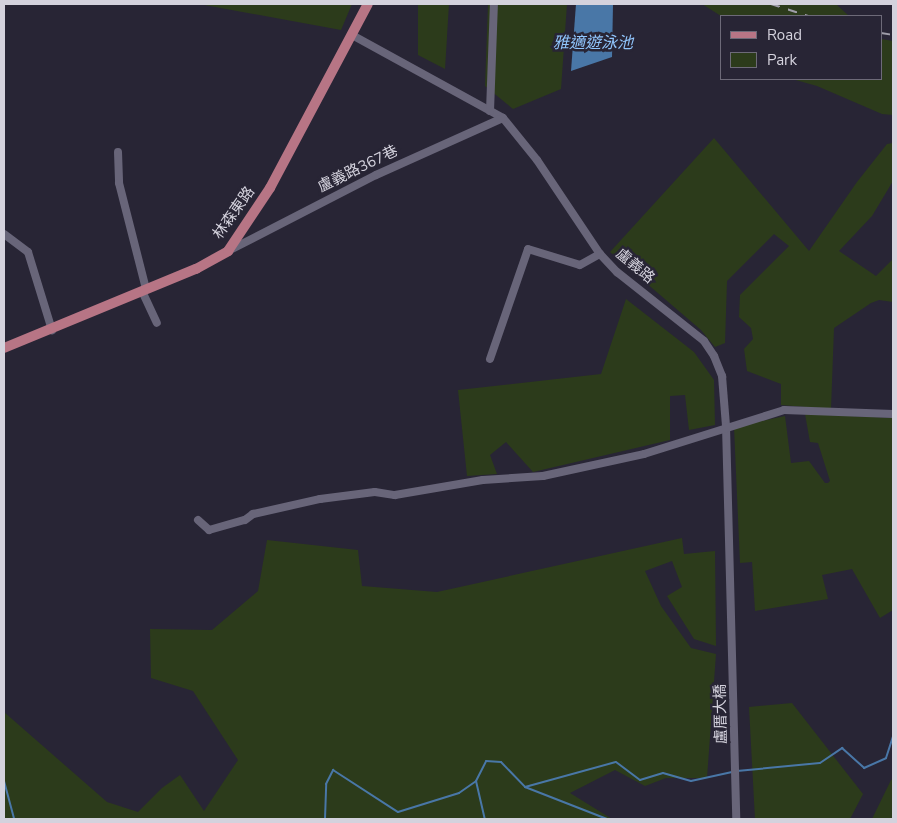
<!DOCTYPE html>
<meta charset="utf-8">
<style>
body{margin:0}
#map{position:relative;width:897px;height:823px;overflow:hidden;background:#282535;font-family:"Nunito Sans","Noto Sans TC",sans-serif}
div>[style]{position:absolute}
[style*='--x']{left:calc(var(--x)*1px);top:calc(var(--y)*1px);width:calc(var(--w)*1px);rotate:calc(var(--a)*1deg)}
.green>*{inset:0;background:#2c3b1b}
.water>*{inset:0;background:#4977a7}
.stream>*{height:2px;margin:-1px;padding:0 1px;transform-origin:1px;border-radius:1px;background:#4977a7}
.minor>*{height:8px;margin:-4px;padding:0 4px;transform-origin:4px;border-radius:4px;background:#686579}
.major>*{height:10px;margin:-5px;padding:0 5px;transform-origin:5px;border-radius:5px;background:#b77585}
.rail>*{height:2px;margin-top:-1px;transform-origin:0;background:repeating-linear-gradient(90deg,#9f9da9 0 9px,transparent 0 18px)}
span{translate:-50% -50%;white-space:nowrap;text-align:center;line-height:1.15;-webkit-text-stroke:5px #282535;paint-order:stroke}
.street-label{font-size:15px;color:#d4d2dd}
.water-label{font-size:16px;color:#91c6fd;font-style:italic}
.frame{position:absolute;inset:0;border:5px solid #d4d2dd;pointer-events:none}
.legend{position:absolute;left:720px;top:15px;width:162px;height:65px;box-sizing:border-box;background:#282535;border:1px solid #6d6a78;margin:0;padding:6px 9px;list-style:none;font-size:15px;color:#d4d2dd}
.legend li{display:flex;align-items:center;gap:10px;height:25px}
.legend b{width:25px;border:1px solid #6d6a78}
</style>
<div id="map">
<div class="green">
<div style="clip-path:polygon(199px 4px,352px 4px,341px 30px)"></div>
<div style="clip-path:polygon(418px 4px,449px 4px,445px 69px,418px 55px)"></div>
<div style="clip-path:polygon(488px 4px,567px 4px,561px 89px,513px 109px,485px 86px)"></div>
<div style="clip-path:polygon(702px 4px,831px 4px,837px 5px,849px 16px,721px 16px)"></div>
<div style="clip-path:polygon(881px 39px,893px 41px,893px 115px,882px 114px,817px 86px,792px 79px,881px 79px)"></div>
<div style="clip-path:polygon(714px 138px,809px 251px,857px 182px,887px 144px,893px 143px,893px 181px,872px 216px,839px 251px,876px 276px,893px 259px,893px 302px,879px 300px,871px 303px,834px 328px,831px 409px,781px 405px,781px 384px,747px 371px,744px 349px,753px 339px,751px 328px,739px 317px,740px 295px,789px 246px,774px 234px,727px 281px,725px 343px,715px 347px,701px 330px,610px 252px)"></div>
<div style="clip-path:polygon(626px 299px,694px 352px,714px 380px,715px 425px,689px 430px,685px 395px,670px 396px,670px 440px,533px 472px,506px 442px,490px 455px,497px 474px,467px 476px,458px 390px,601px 374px)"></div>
<div style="clip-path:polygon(805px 414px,893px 418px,893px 610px,880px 618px,852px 569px,822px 575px,828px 599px,755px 611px,752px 562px,740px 563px,734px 427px,785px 416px,791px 463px,809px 461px,825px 483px,828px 483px,830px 481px,818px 443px,810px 442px)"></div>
<div style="clip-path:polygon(682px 538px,684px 554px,715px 551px,716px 646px,694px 639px,667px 596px,682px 587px,672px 561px,645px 571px,661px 606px,691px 648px,716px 654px,707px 778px,666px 778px,645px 786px,615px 770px,570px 793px,612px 819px,4px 819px,4px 712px,107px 802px,138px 812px,162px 788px,180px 775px,204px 811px,238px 760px,193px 691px,151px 678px,150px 629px,212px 630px,258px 591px,267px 540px,358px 550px,362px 586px,437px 592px)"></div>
<div style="clip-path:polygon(792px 703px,863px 794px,850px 819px,755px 819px,749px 707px)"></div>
<div style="clip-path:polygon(893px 779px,893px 819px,872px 819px,891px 780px)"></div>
</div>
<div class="water">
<div style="clip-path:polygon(576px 4px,613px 4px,612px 57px,571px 71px)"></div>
</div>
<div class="stream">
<div style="--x:737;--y:771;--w:83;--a:-5.5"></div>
<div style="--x:820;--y:763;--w:27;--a:-34"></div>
<div style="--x:842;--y:748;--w:30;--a:42"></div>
<div style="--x:864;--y:768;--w:24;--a:-24"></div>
<div style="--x:886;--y:758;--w:23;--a:-72"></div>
<div style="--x:4;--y:781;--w:39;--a:75"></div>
<div style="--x:476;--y:781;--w:39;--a:77"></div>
<div style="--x:525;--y:787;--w:94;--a:-15.4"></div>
<div style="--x:616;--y:762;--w:30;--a:37"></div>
<div style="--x:640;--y:780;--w:24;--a:-17"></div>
<div style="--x:663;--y:773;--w:29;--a:16"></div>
<div style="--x:691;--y:781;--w:42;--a:-12.4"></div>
<div style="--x:325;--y:819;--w:35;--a:-88"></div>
<div style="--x:326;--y:784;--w:16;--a:-63"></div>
<div style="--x:333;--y:770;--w:77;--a:32.9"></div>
<div style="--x:398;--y:812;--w:64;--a:-17.3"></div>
<div style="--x:459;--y:793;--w:21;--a:-35"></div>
<div style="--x:476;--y:781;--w:22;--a:-63"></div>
<div style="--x:486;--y:761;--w:15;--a:4"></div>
<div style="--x:501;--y:762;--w:35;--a:46"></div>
<div style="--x:525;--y:787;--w:88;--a:21.3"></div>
</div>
<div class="minor">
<div style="--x:352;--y:35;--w:172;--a:28.8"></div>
<div style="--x:503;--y:118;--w:54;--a:51"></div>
<div style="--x:537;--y:160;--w:113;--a:56.2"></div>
<div style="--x:600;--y:254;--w:25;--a:47"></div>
<div style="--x:617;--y:272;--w:111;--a:38.4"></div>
<div style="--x:704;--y:341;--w:18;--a:56"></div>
<div style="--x:714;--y:356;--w:22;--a:68"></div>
<div style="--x:722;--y:376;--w:50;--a:85.4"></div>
<div style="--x:726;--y:426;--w:393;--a:88.5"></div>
<div style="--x:490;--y:111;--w:107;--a:-87.9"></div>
<div style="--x:118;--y:152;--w:31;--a:88"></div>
<div style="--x:119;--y:183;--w:109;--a:75.7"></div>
<div style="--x:4;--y:234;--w:30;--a:37"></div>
<div style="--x:28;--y:252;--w:82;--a:72.9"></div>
<div style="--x:230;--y:250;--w:164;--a:-27.2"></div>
<div style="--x:376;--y:175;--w:139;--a:-24.2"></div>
<div style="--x:142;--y:291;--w:35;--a:65"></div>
<div style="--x:490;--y:359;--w:116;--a:-70.9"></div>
<div style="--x:528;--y:249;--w:54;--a:17.1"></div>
<div style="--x:580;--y:265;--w:23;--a:-29"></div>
<div style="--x:198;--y:520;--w:15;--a:42"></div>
<div style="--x:209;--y:530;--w:37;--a:-16"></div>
<div style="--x:245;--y:520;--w:10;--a:-37"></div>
<div style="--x:253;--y:514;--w:69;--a:-12.6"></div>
<div style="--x:320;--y:499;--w:55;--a:-7.3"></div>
<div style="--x:375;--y:492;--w:20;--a:9"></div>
<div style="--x:395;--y:495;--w:89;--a:-9.7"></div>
<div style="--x:483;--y:480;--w:60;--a:-3.8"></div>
<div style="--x:543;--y:476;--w:103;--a:-12.3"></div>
<div style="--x:644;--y:454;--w:147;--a:-17.4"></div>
<div style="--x:784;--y:410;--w:109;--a:2.1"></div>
</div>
<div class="major">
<div style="--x:4;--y:348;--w:208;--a:-22.4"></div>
<div style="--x:196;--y:269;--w:37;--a:-29"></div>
<div style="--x:228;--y:251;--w:76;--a:-56.3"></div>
<div style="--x:270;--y:188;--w:208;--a:-62"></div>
</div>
<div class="rail">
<div style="--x:771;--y:4;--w:39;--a:18"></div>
<div style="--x:881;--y:33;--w:12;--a:9"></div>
</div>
<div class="street-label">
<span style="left:358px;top:169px;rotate:-26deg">盧義路367巷</span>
<span style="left:234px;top:213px;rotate:-55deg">林森東路</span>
<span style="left:635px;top:266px;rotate:40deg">盧義路</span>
<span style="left:721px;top:714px;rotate:-91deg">盧厝大橋</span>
</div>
<div class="water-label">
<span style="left:593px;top:43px">雅適遊泳池</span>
</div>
<div class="frame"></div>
<ul class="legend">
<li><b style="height:6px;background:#b77585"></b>Road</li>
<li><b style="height:14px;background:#2c3b1b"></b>Park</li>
</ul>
</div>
